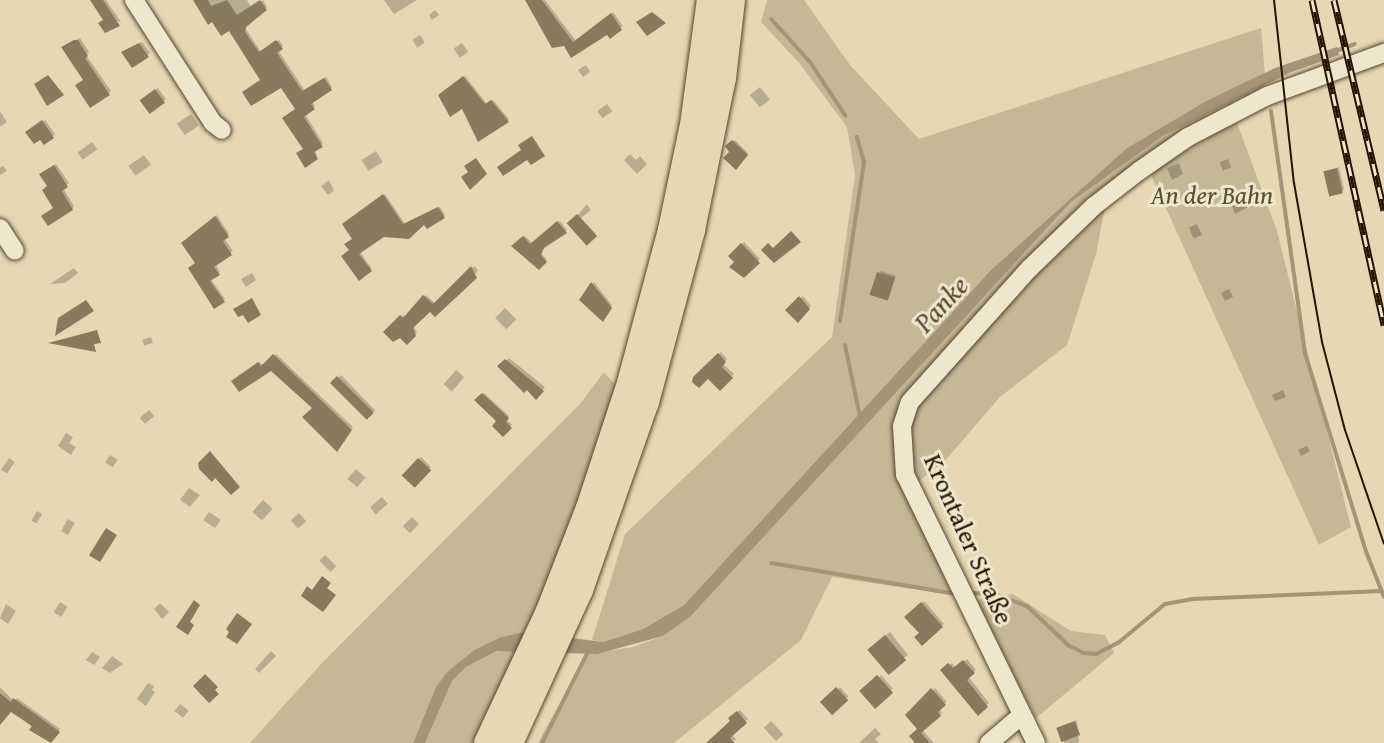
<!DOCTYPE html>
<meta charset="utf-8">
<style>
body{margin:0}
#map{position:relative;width:1384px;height:743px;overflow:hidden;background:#e7d8b3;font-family:"Gentium Book Plus",serif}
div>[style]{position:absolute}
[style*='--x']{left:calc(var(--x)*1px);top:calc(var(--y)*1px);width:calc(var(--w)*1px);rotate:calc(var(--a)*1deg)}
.green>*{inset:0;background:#c6b795}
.water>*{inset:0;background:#a59576}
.shadow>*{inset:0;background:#0003;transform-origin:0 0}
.stream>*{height:4px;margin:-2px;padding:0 2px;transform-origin:2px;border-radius:2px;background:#a59576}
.building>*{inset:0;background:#8a7a5d;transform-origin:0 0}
.roads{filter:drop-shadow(0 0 2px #56452d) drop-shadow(0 0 2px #56452d)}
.minor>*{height:18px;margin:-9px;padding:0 9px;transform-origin:9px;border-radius:9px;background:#efe6ce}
.highway>*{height:26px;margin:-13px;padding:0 13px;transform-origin:13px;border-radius:13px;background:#e7d8b3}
.tram>*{height:2px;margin:-1px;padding:0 1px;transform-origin:1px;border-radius:1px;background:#251400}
.rail>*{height:7px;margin-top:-3.5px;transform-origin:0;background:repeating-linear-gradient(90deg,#efe6ce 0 12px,#251400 0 24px);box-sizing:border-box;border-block:2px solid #251400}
span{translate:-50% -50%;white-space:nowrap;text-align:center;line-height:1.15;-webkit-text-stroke:6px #efe6ce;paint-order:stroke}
.park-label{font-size:26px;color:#5d4d34;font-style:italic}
.street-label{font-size:26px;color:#251400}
.water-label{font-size:28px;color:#58482f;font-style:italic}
</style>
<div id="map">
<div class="green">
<div style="clip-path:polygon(767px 0,804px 0,850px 65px,919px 139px,1261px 28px,1265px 74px,1206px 101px,1127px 148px,991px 270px,684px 605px,643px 629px,603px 642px,592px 640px,625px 534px,832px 337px,855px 175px,847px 127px,800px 64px,761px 22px)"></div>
<div style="clip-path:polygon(1265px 85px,1265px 89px,1186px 129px,980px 314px,908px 394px,900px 475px,952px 595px,832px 577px,801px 640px,674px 743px,538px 743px,587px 654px,633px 647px,663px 636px,691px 616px,1071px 202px,1163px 136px)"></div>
<div style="clip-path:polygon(1236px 120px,1277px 231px,1351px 527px,1319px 545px,1150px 173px)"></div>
<div style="clip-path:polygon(1105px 207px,1096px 254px,1067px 345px,1000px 397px,943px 463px,917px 482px,909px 456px,908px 430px,922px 394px,1067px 239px)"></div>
<div style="clip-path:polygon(604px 372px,618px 388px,557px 563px,525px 632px,501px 637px,474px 650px,447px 672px,436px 687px,413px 743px,250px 743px,322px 663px,580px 404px)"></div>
<div style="clip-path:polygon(1013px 594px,1071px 631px,1105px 635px,1114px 653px,1036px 718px,975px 600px)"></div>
<div style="clip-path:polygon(498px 651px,517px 651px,474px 743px,425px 743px,452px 681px,466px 667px)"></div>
</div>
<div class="water">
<div style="clip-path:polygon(1337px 47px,1339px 55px,1289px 73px,1163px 136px,1071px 202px,691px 616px,663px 636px,597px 654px,497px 651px,466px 667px,452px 681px,425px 743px,413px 743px,436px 687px,447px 672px,474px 650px,501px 637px,525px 632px,603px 642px,643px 629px,684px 605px,991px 270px,1127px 148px,1206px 101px,1275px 68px)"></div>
</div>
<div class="shadow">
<div style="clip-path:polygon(92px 0,106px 0,121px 22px,105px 19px)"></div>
<div style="clip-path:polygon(195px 0,247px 0,251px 7px,263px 0,267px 7px,247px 23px,246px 29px,261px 52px,279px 40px,283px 46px,278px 50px,305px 91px,326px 77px,332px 87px,312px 101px,315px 106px,305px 114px,323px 143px,315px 149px,317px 157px,305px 148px,297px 109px,281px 86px,229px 28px)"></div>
<div style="clip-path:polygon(384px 0,417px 0,394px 14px)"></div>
<div style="clip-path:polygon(531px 0,545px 0,576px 41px,613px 12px,623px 26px,610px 36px,607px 32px,572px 55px)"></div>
<div style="clip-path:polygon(435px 10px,439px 15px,432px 20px,429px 15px)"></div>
<div style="left:420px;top:35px;width:9px;height:9px;rotate:58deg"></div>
<div style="clip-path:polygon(80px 38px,89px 52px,86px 55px,111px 91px,109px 93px,85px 80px,66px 45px)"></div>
<div style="clip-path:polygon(142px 42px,150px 53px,133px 65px,126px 50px)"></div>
<div style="left:462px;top:43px;width:11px;height:10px;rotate:56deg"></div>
<div style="clip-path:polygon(586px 65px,590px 72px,583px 77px,578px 70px)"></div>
<div style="clip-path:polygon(465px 76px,487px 104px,493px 100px,509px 119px,479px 139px,463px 106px,440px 96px)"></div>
<div style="left:760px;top:87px;width:16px;height:13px;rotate:52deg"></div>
<div style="clip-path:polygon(158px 88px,166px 99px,150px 111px,144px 98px)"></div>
<div style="left:607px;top:104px;width:9px;height:12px;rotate:54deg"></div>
<div style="clip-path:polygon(0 111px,7px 122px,0 127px)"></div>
<div style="left:191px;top:114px;width:14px;height:17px;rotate:56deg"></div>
<div style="clip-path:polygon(45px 120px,55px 134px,53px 136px,41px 137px,30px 130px)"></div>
<div style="clip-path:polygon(735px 140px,748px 153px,736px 167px,728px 146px)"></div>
<div style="left:92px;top:142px;width:9px;height:18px;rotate:54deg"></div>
<div style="left:376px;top:151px;width:13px;height:17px;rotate:58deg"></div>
<div style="clip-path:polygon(630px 154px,636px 160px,640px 156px,647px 164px,637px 174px,624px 160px)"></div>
<div style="left:144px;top:155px;width:12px;height:19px;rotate:55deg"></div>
<div style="left:1228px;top:159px;width:9px;height:9px;rotate:69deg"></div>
<div style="clip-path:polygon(1179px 163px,1183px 174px,1172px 180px,1167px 168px)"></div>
<div style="clip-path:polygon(56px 164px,69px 183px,63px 188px,74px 206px,72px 209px,55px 208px,44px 172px)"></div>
<div style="clip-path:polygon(3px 166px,7px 171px,0 175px,0 168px)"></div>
<div style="clip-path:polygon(1339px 167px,1344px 189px,1342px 191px,1326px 172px)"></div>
<div style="clip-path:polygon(329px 180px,334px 191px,328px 195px,321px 186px)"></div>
<div style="clip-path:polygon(385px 194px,405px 224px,440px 207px,445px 215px,428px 226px,425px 222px,383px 235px,360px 252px,372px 269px,359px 278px,351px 250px,354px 239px,344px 224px)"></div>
<div style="clip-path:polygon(1245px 200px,1248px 207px,1235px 214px,1232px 206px)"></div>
<div style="clip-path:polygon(587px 204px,591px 210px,581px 218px,596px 234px,587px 243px,570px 224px)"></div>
<div style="clip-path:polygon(217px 215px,229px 234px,224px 238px,233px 251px,215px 264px,220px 272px,210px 278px,225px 299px,214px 306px,198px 263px,184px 243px)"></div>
<div style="clip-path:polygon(560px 221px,567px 230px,545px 245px,541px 253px,547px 260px,539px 267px,514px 246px,525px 236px,533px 244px)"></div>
<div style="left:1197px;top:224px;width:12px;height:9px;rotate:66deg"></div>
<div style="clip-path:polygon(744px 242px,760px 259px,744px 275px,730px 256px)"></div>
<div style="clip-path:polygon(474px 266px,478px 270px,470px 283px,430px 309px,413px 325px,417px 333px,407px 342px,401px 336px,386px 332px,403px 315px,406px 318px,426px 295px,436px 304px)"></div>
<div style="clip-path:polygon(74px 268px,78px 273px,65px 283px,50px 284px)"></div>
<div style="clip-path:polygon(881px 271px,896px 276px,888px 298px,878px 274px)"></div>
<div style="clip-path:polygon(252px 273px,256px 280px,246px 287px,241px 279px)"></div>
<div style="clip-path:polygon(594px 282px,612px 305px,603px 320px,582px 299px)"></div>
<div style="left:1229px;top:289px;width:9px;height:9px;rotate:63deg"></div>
<div style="clip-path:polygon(803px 296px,811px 306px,798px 320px,788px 310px)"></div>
<div style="left:505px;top:308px;width:16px;height:14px;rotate:45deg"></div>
<div style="left:151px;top:337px;width:6px;height:9px;rotate:72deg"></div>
<div style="clip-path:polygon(721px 352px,727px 359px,722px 363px,734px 374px,720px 388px,708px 377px,695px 378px)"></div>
<div style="clip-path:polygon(276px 354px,353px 427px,337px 450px,315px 408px,271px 369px,234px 381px,260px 362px,263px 367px)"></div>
<div style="clip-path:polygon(509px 358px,545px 387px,536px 397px,500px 366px)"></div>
<div style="left:456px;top:370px;width:11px;height:19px;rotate:41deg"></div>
<div style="left:341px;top:375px;width:49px;height:11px;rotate:46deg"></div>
<div style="clip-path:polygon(1283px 390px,1286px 397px,1275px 401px,1272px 395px)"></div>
<div style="clip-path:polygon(484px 393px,509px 416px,506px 419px,512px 425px,503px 434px,499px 421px,477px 400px)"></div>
<div style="left:149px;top:410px;width:8px;height:12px;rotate:50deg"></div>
<div style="clip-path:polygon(66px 433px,73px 437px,69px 443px,76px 447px,71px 455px,58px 446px)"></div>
<div style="clip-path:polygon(1307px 446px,1310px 451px,1301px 456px,1298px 450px)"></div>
<div style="left:110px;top:455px;width:9px;height:9px;rotate:32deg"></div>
<div style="left:421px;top:457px;width:14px;height:25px;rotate:45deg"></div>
<div style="left:9px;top:458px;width:7px;height:14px;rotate:34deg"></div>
<div style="left:356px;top:469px;width:13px;height:13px;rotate:42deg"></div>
<div style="clip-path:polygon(189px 488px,200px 495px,190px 507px,180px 500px)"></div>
<div style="left:382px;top:497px;width:9px;height:16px;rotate:49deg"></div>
<div style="left:263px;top:500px;width:13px;height:16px;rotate:42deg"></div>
<div style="left:37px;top:511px;width:6px;height:11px;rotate:31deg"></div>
<div style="left:209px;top:512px;width:14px;height:10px;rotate:34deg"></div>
<div style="left:299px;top:513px;width:11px;height:11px;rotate:49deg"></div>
<div style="left:412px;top:517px;width:10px;height:13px;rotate:45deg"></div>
<div style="left:68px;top:519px;width:8px;height:14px;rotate:30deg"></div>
<div style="left:325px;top:555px;width:16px;height:8px;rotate:45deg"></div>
<div style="clip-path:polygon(924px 601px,944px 624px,923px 643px,921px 633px,907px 617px)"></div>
<div style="left:60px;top:602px;width:9px;height:12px;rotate:32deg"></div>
<div style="clip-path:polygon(160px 603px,169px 612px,162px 619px,154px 609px)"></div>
<div style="clip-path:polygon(6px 604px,16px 611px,8px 624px,0 618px)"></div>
<div style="left:890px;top:632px;width:29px;height:26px;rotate:52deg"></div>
<div style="clip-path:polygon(271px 651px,276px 656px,259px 673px,255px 669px)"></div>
<div style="clip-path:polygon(92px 652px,100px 657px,94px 665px,86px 660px)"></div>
<div style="clip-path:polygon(112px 656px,123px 664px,110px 673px,102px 668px)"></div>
<div style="clip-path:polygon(967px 659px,976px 670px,968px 676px,989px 703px,978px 713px,943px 670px,952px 663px,956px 668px)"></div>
<div style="left:881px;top:675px;width:18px;height:25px;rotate:49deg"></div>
<div style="clip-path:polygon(148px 683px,154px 686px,152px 690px,155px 692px,146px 706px,137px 699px)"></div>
<div style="clip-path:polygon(0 687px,14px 701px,17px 698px,60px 729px,50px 742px,11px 709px,0 723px)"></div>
<div style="left:840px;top:687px;width:13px;height:23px;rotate:48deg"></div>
<div style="clip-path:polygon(935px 688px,947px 702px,939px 708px,942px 713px,922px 730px,934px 743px,913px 743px,919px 729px,908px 715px)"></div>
<div style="left:180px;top:704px;width:11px;height:9px;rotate:38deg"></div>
<div style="clip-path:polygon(740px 710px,748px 719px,731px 734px,737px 740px,714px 743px,712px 740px)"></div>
<div style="clip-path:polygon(1077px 720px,1079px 743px,1064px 743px,1059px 730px)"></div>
<div style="left:771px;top:721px;width:18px;height:10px;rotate:47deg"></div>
<div style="clip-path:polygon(875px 728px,881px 734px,875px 739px,879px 743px,859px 743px)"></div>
</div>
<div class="stream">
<div style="--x:771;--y:19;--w:58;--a:47.8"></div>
<div style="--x:810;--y:62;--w:64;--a:56.6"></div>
<div style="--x:1333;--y:52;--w:23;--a:-20"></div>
<div style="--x:1271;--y:111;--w:244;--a:82"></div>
<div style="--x:1305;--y:353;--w:210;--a:72.9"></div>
<div style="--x:1367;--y:554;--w:46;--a:68.4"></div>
<div style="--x:840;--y:321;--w:161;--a:-81.4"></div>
<div style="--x:864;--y:162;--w:26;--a:-106"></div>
<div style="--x:845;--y:345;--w:74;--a:78.2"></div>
<div style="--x:771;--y:563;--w:188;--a:9.5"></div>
<div style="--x:974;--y:593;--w:24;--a:5"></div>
<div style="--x:998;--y:595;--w:31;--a:21"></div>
<div style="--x:1027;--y:606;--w:57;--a:43.6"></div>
<div style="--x:1068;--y:645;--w:18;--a:27"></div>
<div style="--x:1084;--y:653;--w:12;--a:5"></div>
<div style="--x:1096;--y:654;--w:25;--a:-27"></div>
<div style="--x:1118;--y:643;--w:61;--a:-39.7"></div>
<div style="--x:1165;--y:604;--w:27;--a:-10"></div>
<div style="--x:1192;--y:599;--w:190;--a:-2.4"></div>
<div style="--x:542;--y:743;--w:102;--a:-63.2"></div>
</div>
<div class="building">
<div style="clip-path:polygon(90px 0,103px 0,120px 26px,105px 33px,98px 23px,103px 20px)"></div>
<div style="clip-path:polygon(193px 0,208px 0,211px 6px,227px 0,237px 15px,260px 0,267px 10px,246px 27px,245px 32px,259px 52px,276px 40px,283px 49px,277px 53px,302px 91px,324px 78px,332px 90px,311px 104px,315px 109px,304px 117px,323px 147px,314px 152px,318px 159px,305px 168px,296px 153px,303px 149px,282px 118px,295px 109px,281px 88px,251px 106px,242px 92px,260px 80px,229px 31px,221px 36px,212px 22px,208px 25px)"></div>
<div style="clip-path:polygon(525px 0,542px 0,573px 42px,611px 13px,622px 30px,610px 39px,607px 35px,571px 58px,564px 46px,552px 48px)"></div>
<div style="clip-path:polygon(652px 12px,666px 23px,647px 36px,636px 22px)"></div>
<div style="clip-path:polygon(74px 40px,78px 40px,88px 56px,85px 58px,110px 95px,90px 108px,75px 85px,83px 80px,61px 47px)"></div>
<div style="clip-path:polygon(139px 43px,149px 57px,132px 68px,121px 52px)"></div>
<div style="clip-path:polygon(48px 75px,64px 95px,47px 106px,34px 84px)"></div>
<div style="clip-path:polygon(463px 76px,485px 104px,491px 100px,509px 122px,478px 142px,462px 109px,450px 117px,438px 95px)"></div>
<div style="left:155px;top:89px;width:17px;height:19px;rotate:54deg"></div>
<div style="clip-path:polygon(42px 120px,54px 138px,44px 145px,40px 140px,34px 144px,25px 132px)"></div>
<div style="clip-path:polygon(532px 136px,545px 156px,531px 165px,527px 160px,503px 176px,497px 167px,521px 150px,518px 145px)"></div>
<div style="clip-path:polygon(732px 140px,748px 155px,736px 170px,723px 158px,729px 152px,725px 146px)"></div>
<div style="clip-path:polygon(476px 158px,487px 174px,470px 190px,461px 177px,468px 172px,464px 166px)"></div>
<div style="clip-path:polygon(54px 165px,68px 187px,62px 191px,73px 210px,48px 226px,41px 216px,53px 208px,42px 190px,47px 186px,39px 174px)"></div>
<div style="left:1337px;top:168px;width:26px;height:14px;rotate:77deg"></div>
<div style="clip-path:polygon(383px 194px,403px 224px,438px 207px,445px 218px,427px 229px,424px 225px,409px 239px,384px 237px,359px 254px,372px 271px,359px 281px,341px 256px,349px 250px,344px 244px,352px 239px,342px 224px)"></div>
<div style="left:577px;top:214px;width:30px;height:14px;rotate:48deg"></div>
<div style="clip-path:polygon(215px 216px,229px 237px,223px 241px,232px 255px,214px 267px,220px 275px,210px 281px,225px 302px,214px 309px,188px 268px,195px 263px,181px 243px)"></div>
<div style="clip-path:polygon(557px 221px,567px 233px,544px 248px,541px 255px,547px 262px,539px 270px,511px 246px,523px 236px,530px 244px)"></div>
<div style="clip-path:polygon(791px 231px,801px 242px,774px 263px,761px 250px,768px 243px,773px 248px)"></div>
<div style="clip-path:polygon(741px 243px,760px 263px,744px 278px,729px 267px,734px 262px,728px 256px)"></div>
<div style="clip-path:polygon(471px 266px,477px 278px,435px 317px,430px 312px,413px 328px,416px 336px,407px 345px,400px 338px,393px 342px,383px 332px,400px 315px,403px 318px,423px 295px,433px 304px)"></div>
<div style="left:877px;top:272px;width:19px;height:24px;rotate:18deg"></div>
<div style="clip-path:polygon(591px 282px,612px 308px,603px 322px,579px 300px)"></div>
<div style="clip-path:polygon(799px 296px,810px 309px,798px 323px,785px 310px)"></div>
<div style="clip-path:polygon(252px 298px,261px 315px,248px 323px,243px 315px,238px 317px,233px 309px)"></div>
<div style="clip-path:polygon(86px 300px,94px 311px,55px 336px,58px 318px)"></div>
<div style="clip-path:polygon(97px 330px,101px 343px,94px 344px,96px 352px,48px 343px)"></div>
<div style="clip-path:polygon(718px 353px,726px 362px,722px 367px,733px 378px,720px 391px,708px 379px,699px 388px,692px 382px,693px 377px)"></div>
<div style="clip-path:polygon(273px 354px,352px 430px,337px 452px,302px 417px,312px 408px,271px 371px,239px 392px,231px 381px,258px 362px,261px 366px)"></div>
<div style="clip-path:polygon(505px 359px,544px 391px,536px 400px,527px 390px,524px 393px,497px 366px)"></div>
<div style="left:337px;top:376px;width:52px;height:10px;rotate:45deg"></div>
<div style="clip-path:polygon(482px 393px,509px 418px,506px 422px,512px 428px,503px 437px,492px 426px,496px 421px,474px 400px)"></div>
<div style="clip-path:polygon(210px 451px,240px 487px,231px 495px,215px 478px,212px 482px,199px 469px,198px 463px)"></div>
<div style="left:418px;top:458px;width:18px;height:24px;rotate:43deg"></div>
<div style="left:106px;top:528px;width:13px;height:32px;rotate:32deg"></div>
<div style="clip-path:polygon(322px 576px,331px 583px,327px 588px,336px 595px,323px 612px,301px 596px,307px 586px,312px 590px)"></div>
<div style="clip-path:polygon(194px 600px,200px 605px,190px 622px,194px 625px,188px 635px,176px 627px)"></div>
<div style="clip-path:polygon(921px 602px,943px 627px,922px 646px,914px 637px,919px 633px,904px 617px)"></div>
<div style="clip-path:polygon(237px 613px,252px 624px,237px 644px,226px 637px,229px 632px,226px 629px)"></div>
<div style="left:885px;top:635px;width:33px;height:23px;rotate:50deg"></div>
<div style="clip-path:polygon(963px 660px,975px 673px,967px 680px,988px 707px,978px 716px,940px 670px,948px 663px,953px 668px)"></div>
<div style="clip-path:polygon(205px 674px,218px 687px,215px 690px,219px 694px,209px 703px,193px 686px)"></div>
<div style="left:877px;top:675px;width:24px;height:24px;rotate:48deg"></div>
<div style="left:836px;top:687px;width:18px;height:22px;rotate:47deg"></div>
<div style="clip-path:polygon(931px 688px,946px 705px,938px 712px,941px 716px,921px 733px,930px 743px,915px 743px,909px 736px,917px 729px,905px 715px)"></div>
<div style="clip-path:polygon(0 693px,11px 702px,13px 698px,60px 732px,51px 743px,29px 730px,32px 726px,11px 712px,0 725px)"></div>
<div style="clip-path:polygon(737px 711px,747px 723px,730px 738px,735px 743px,706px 743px,730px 721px,728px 718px)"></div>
<div style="left:1075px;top:721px;width:15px;height:20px;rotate:70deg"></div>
</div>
<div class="roads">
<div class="minor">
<div style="--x:134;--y:0;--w:146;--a:57.3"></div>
<div style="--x:213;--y:123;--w:11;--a:38"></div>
<div style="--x:0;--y:228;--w:27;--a:57"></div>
<div style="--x:989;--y:743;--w:43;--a:-40.3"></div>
<div style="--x:1036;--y:743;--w:298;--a:-116"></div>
<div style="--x:905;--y:475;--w:49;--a:-93.5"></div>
<div style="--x:902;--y:426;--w:25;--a:-72"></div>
<div style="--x:910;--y:402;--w:180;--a:-48.2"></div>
<div style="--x:1030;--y:268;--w:89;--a:-44.1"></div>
<div style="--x:1094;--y:206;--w:57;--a:-37.9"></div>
<div style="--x:1139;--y:171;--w:60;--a:-34.8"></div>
<div style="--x:1188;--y:137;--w:89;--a:-27.4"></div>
<div style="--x:1267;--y:96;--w:125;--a:-20.2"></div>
</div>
<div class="highway">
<div style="--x:487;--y:743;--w:146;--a:-64.8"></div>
<div style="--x:549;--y:611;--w:110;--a:-68.8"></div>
<div style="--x:589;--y:508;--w:132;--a:-71.8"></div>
<div style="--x:630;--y:383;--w:158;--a:-75"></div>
<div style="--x:671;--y:230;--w:107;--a:-78.2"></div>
<div style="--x:693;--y:125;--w:126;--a:-82.3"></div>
<div style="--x:510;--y:743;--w:168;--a:-65.4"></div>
<div style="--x:580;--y:590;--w:199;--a:-70.7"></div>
<div style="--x:646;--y:402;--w:178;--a:-75"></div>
<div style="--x:692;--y:230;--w:155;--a:-78.5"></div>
<div style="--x:723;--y:78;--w:79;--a:-83.4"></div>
</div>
</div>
<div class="tram">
<div style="--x:1274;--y:0;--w:184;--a:83.8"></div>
<div style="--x:1294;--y:183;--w:161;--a:80"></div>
<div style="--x:1322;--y:342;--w:91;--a:75.4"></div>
<div style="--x:1345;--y:430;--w:120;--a:71.1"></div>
</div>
<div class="rail">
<div style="--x:1312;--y:0;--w:333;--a:77.5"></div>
<div style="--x:1334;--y:0;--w:216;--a:76.6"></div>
</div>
<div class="park-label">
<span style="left:1212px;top:195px">An der Bahn</span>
</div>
<div class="street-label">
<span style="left:969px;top:539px;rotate:66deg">Krontaler Straße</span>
</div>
<div class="water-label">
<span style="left:941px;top:304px;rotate:-47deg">Panke</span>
</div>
</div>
